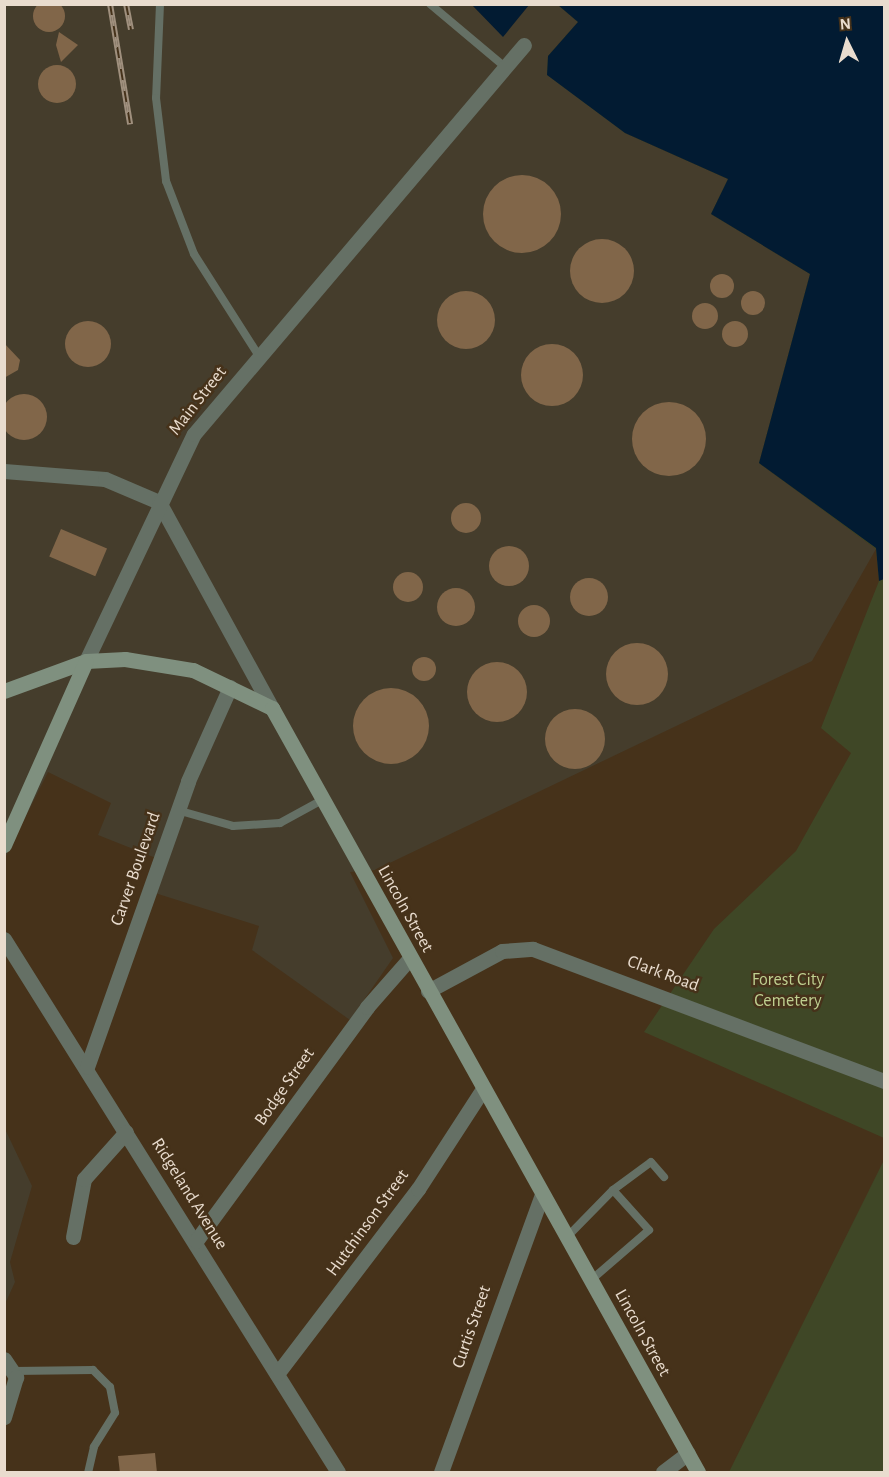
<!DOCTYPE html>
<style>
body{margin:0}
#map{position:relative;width:889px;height:1477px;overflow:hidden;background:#46321a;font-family:"Alegreya Sans",sans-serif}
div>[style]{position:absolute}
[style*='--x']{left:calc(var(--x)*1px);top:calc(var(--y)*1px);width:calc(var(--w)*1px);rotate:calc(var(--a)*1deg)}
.industrial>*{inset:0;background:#453d2c}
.green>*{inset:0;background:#3f4726}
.water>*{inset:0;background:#021b32}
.building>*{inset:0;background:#816649;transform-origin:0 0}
.round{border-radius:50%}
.lane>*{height:8px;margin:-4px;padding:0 4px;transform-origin:4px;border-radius:4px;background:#657065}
.street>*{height:15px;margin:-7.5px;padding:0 7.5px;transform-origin:7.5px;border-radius:7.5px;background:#657065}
.secondary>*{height:15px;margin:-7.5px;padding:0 7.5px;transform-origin:7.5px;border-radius:7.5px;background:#7f907f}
.rail>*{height:6px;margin-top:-3px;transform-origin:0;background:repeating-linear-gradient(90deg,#46321a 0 11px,#a0907e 0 22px);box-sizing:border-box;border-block:2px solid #a0907e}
span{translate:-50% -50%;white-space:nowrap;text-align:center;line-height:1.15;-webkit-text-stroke:5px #46321a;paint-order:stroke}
.street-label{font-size:18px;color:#e9dcce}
.park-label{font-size:18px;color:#bfcf90}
.frame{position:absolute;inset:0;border:6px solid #e9dcce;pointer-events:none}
.north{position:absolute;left:817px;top:12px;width:60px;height:60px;-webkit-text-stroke:4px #46321a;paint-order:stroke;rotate:355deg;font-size:16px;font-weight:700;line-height:24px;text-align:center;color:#e9dcce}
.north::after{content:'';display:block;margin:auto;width:21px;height:27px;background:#e9dcce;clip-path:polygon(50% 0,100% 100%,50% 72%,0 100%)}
</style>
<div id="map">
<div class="industrial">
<div style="clip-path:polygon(5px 5px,472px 5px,503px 36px,529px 5px,558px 5px,578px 22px,548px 56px,625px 133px,728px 179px,711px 214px,810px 274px,759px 463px,876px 549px,812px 661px,375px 870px,350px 872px,393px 958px,350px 1020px,252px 950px,259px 926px,155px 893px,166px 862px,98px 835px,111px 803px,48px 772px,5px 858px)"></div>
<div style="clip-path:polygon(5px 1129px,32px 1186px,10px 1262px,15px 1282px,5px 1304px)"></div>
</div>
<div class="green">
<div style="clip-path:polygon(558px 5px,884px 150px,884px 1138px,644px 1032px,714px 929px,796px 851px,851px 753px,821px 728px,879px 581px,876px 549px,759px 463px,810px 274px,711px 214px,728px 179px,625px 133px,547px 75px,548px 56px,578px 22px)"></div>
<div style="clip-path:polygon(884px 1160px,884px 1472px,729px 1472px)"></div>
</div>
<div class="water">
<div style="clip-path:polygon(472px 5px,529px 5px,503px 37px)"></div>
<div style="clip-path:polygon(558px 5px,884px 5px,884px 579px,879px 581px,876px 548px,759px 463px,810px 274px,711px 214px,728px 179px,625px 133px,547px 75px,548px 56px,578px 22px)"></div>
</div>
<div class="building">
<div class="round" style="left:33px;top:0;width:32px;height:32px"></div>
<div style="clip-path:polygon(59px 32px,78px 45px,61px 62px,56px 45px)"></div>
<div class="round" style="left:38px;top:65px;width:38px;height:38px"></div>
<div class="round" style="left:483px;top:175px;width:78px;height:78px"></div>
<div class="round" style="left:570px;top:239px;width:64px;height:64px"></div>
<div class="round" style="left:710px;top:274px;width:24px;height:24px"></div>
<div class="round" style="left:741px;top:291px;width:24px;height:24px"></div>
<div class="round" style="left:437px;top:291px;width:58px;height:58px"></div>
<div class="round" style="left:692px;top:303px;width:26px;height:26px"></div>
<div class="round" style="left:65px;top:321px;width:46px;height:46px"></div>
<div class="round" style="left:722px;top:321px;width:26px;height:26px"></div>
<div style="clip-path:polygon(4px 343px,20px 360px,18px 370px,4px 378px)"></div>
<div class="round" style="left:521px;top:344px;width:62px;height:62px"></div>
<div class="round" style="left:1px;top:394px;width:46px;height:46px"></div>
<div class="round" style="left:632px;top:402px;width:74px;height:74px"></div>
<div class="round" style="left:451px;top:503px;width:30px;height:30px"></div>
<div style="left:61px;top:529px;width:50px;height:30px;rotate:23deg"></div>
<div class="round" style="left:489px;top:546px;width:40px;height:40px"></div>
<div class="round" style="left:393px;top:572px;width:30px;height:30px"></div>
<div class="round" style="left:570px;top:578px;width:38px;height:38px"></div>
<div class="round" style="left:437px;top:588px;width:38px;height:38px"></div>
<div class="round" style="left:518px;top:605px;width:32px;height:32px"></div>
<div class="round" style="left:606px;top:643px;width:62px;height:62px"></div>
<div class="round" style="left:412px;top:657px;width:24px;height:24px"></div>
<div class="round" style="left:467px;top:662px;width:60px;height:60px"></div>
<div class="round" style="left:353px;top:688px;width:76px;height:76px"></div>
<div class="round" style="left:545px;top:709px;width:60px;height:60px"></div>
<div style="clip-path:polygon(155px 1453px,157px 1473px,120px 1473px,118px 1456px)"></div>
</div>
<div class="lane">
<div style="--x:160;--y:4;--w:94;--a:92.4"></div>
<div style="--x:156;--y:98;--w:84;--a:83.1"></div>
<div style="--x:166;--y:181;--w:78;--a:69"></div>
<div style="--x:194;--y:254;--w:121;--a:57.5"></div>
<div style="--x:430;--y:4;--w:98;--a:40"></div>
<div style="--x:177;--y:810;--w:58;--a:15.9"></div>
<div style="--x:233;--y:826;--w:47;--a:-3.7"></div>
<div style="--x:280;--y:823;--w:48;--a:-28.7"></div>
<div style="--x:613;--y:1190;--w:47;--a:-36.4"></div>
<div style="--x:651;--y:1162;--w:20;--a:49"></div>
<div style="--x:566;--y:1238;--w:67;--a:-45.6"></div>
<div style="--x:613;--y:1190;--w:54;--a:48"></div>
<div style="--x:649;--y:1230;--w:78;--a:139.2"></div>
<div style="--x:14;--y:1371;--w:79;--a:-0.7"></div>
<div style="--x:93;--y:1370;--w:24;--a:45"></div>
<div style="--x:110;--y:1387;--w:26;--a:79"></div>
<div style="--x:115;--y:1413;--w:40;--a:122"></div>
<div style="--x:94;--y:1447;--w:26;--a:103"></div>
</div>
<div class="street">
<div style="--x:4;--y:471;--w:101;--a:4.5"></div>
<div style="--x:105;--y:479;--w:59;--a:23.1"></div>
<div style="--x:159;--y:502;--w:235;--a:61.3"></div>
<div style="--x:86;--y:661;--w:251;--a:-64.6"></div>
<div style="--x:194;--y:434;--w:510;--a:-49.69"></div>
<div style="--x:4;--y:939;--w:629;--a:57.93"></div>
<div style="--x:428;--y:991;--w:84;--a:-28.4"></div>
<div style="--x:502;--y:951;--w:31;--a:-4"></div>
<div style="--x:533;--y:949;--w:375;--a:20.6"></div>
<div style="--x:87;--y:1067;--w:303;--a:-70.5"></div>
<div style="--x:188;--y:781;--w:103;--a:-65.9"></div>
<div style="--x:73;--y:1237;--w:59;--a:-79.3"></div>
<div style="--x:84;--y:1179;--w:63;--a:-48.2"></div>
<div style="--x:196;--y:1241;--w:290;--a:-53.8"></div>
<div style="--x:367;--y:1007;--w:65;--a:-48.7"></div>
<div style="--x:4;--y:1359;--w:22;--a:56"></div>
<div style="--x:16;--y:1377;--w:42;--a:106.7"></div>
<div style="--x:277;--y:1374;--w:233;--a:-52.7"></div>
<div style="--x:418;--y:1189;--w:119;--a:-57"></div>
<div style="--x:441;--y:1472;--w:296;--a:-70"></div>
<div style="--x:663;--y:1472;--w:31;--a:-37"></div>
</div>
<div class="secondary">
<div style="--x:4;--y:691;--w:87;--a:-20.1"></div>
<div style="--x:86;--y:661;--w:39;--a:-3"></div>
<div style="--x:125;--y:659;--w:69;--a:9.2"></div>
<div style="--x:193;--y:670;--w:88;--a:25.7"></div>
<div style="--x:272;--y:708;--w:875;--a:60.86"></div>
<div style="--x:4;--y:845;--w:201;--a:-66"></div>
</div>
<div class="rail">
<div style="--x:110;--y:4;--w:122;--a:80.5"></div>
<div style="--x:126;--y:4;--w:26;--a:79"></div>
</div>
<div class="street-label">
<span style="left:198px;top:401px;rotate:-52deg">Main Street</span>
<span style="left:136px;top:869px;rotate:-71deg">Carver Boulevard</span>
<span style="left:405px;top:909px;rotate:61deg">Lincoln Street</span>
<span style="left:663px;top:974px;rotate:20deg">Clark Road</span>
<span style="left:285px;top:1087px;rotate:-55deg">Bodge Street</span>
<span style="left:189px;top:1194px;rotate:58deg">Ridgeland Avenue</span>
<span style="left:368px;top:1223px;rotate:-54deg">Hutchinson Street</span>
<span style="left:472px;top:1327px;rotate:-71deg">Curtis Street</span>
<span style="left:642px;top:1333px;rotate:61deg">Lincoln Street</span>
</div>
<div class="park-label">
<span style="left:788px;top:991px">Forest City<br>Cemetery</span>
</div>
<div class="frame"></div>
<div class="north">N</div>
</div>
